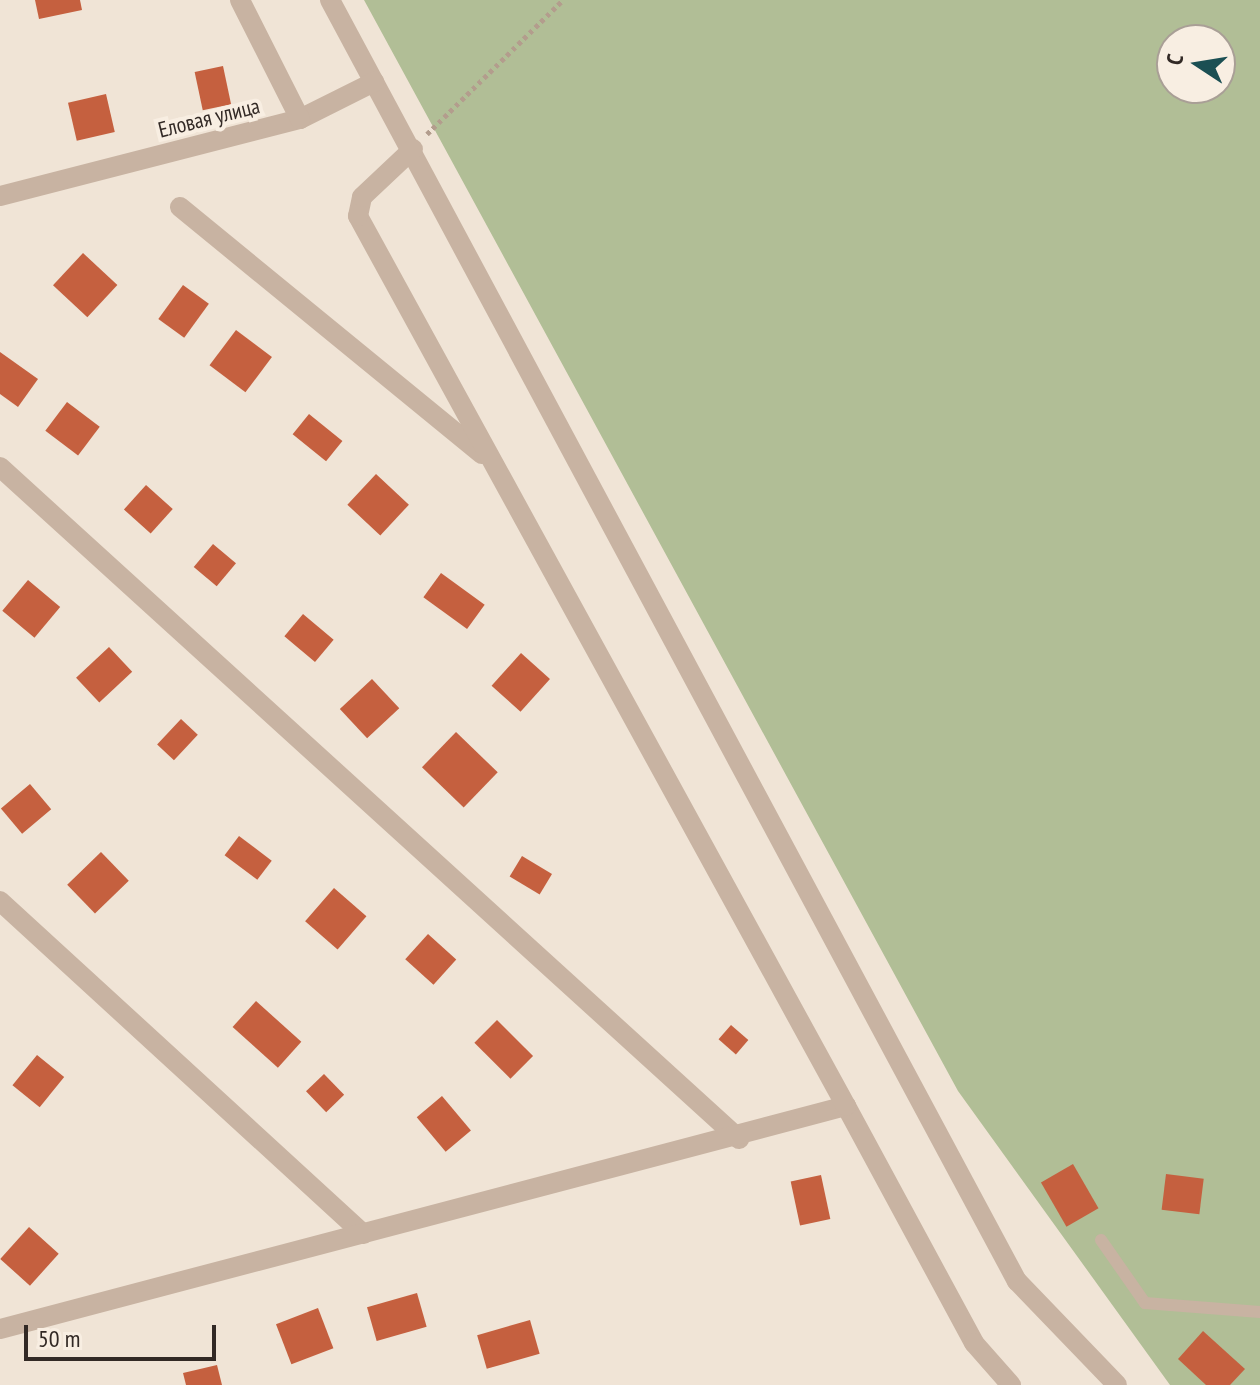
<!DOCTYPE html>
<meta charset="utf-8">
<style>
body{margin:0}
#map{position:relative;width:1260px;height:1385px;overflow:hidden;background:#f0e4d6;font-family:"PT Sans Narrow",sans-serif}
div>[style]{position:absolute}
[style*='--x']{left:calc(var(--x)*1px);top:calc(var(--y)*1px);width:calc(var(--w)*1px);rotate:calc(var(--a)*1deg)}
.green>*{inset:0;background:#b1be96}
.building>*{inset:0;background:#c5603f;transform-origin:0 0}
.path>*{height:5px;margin-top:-2.5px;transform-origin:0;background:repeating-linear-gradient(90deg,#b39d8d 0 4px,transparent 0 8px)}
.lane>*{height:12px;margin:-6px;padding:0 6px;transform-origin:6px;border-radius:6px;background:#c8b3a2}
.street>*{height:20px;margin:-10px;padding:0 10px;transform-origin:10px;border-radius:10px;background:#c8b3a2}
span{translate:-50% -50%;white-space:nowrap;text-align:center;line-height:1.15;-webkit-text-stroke:8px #f8eee2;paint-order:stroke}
.street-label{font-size:22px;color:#322925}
.north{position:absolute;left:1156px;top:24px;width:80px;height:80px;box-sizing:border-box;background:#f8eee2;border:2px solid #a99f96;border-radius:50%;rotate:282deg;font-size:22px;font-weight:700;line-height:32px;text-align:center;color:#322925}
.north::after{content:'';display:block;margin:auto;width:28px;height:36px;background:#1b4f53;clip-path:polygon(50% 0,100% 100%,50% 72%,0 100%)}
.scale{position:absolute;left:24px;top:1325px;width:192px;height:36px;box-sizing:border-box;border:4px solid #322925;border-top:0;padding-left:10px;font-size:24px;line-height:28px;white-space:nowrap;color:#322925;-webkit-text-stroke:6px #f8eee2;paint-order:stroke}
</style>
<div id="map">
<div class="green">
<div style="clip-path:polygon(evenodd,364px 0,1260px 0,1260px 1385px,1170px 1385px,958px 1091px,364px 0,1172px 40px,1220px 40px,1220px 88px,1172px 88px,1172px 40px)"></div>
</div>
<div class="building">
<div style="clip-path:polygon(35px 0,80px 0,82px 10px,39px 19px)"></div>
<div style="left:223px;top:66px;width:39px;height:29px;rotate:78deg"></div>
<div style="left:106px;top:94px;width:39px;height:39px;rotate:77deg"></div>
<div style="left:83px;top:253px;width:47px;height:44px;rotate:43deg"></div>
<div style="left:183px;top:285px;width:32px;height:42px;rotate:36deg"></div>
<div style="left:236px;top:330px;width:45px;height:44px;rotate:37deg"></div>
<div style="clip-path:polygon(0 352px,38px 379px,18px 407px,0 394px)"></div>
<div style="left:67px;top:402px;width:41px;height:36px;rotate:37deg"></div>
<div style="left:309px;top:414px;width:43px;height:26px;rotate:39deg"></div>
<div style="left:376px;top:474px;width:45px;height:42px;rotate:43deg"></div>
<div style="left:146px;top:485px;width:36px;height:33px;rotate:42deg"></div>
<div style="left:213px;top:544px;width:30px;height:30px;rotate:40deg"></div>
<div style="left:441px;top:573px;width:54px;height:30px;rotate:36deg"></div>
<div style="left:28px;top:580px;width:42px;height:40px;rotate:40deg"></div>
<div style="left:303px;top:614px;width:40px;height:29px;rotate:40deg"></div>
<div style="left:109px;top:647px;width:34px;height:45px;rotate:47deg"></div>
<div style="left:521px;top:653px;width:39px;height:44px;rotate:42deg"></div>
<div style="left:372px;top:679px;width:40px;height:44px;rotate:47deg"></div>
<div style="left:181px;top:719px;width:23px;height:35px;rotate:43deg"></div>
<div style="left:456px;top:732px;width:58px;height:49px;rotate:44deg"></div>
<div style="left:30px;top:784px;width:33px;height:38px;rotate:50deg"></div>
<div style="left:239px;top:836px;width:41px;height:24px;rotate:37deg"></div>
<div style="left:101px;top:852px;width:40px;height:47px;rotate:46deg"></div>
<div style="left:522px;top:856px;width:35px;height:24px;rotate:31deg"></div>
<div style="left:334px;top:888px;width:43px;height:44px;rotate:41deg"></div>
<div style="left:428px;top:934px;width:38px;height:34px;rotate:42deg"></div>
<div style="left:256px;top:1001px;width:61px;height:35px;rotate:42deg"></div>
<div style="left:497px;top:1020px;width:51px;height:32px;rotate:45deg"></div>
<div style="left:731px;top:1025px;width:23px;height:19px;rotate:41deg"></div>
<div style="left:37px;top:1055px;width:35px;height:39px;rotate:39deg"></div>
<div style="left:324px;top:1074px;width:29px;height:25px;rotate:46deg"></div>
<div style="left:442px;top:1096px;width:45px;height:33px;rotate:50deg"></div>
<div style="left:1073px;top:1164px;width:51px;height:37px;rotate:60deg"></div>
<div style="left:1166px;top:1174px;width:38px;height:36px;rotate:7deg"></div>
<div style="left:821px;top:1175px;width:45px;height:31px;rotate:78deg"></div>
<div style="left:29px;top:1227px;width:40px;height:43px;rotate:42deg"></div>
<div style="left:417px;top:1293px;width:35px;height:52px;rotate:74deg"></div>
<div style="left:318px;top:1308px;width:43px;height:45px;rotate:69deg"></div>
<div style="left:530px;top:1320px;width:35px;height:55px;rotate:74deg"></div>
<div style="clip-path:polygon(1203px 1331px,1245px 1369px,1230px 1385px,1206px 1385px,1178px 1359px)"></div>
<div style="clip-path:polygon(217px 1365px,222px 1385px,186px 1385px,183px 1373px)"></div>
</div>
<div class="path">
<div style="--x:427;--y:134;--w:191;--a:-44.6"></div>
</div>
<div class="lane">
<div style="--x:1101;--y:1240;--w:77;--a:55.1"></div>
<div style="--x:1145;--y:1303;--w:115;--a:4.5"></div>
</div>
<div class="street">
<div style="--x:330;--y:0;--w:1454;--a:61.8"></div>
<div style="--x:1017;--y:1281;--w:144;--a:46.1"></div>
<div style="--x:300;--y:119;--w:83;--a:-26.6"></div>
<div style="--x:0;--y:196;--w:310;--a:-14.4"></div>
<div style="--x:300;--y:119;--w:133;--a:-116.8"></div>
<div style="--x:180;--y:207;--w:390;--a:39.3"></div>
<div style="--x:0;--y:467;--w:999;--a:42.28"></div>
<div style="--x:0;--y:901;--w:493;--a:42.5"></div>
<div style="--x:846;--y:1106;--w:269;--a:61.6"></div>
<div style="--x:974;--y:1343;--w:56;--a:48.6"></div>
<div style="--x:0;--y:1329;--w:875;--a:-14.77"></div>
<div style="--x:846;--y:1106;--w:1015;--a:-118.74"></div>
<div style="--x:358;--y:216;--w:19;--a:-78"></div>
<div style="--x:362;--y:197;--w:70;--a:-43.3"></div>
</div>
<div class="street-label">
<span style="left:209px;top:118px;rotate:-14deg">Еловая улица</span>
</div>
<div class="north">С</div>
<div class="scale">50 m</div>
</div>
